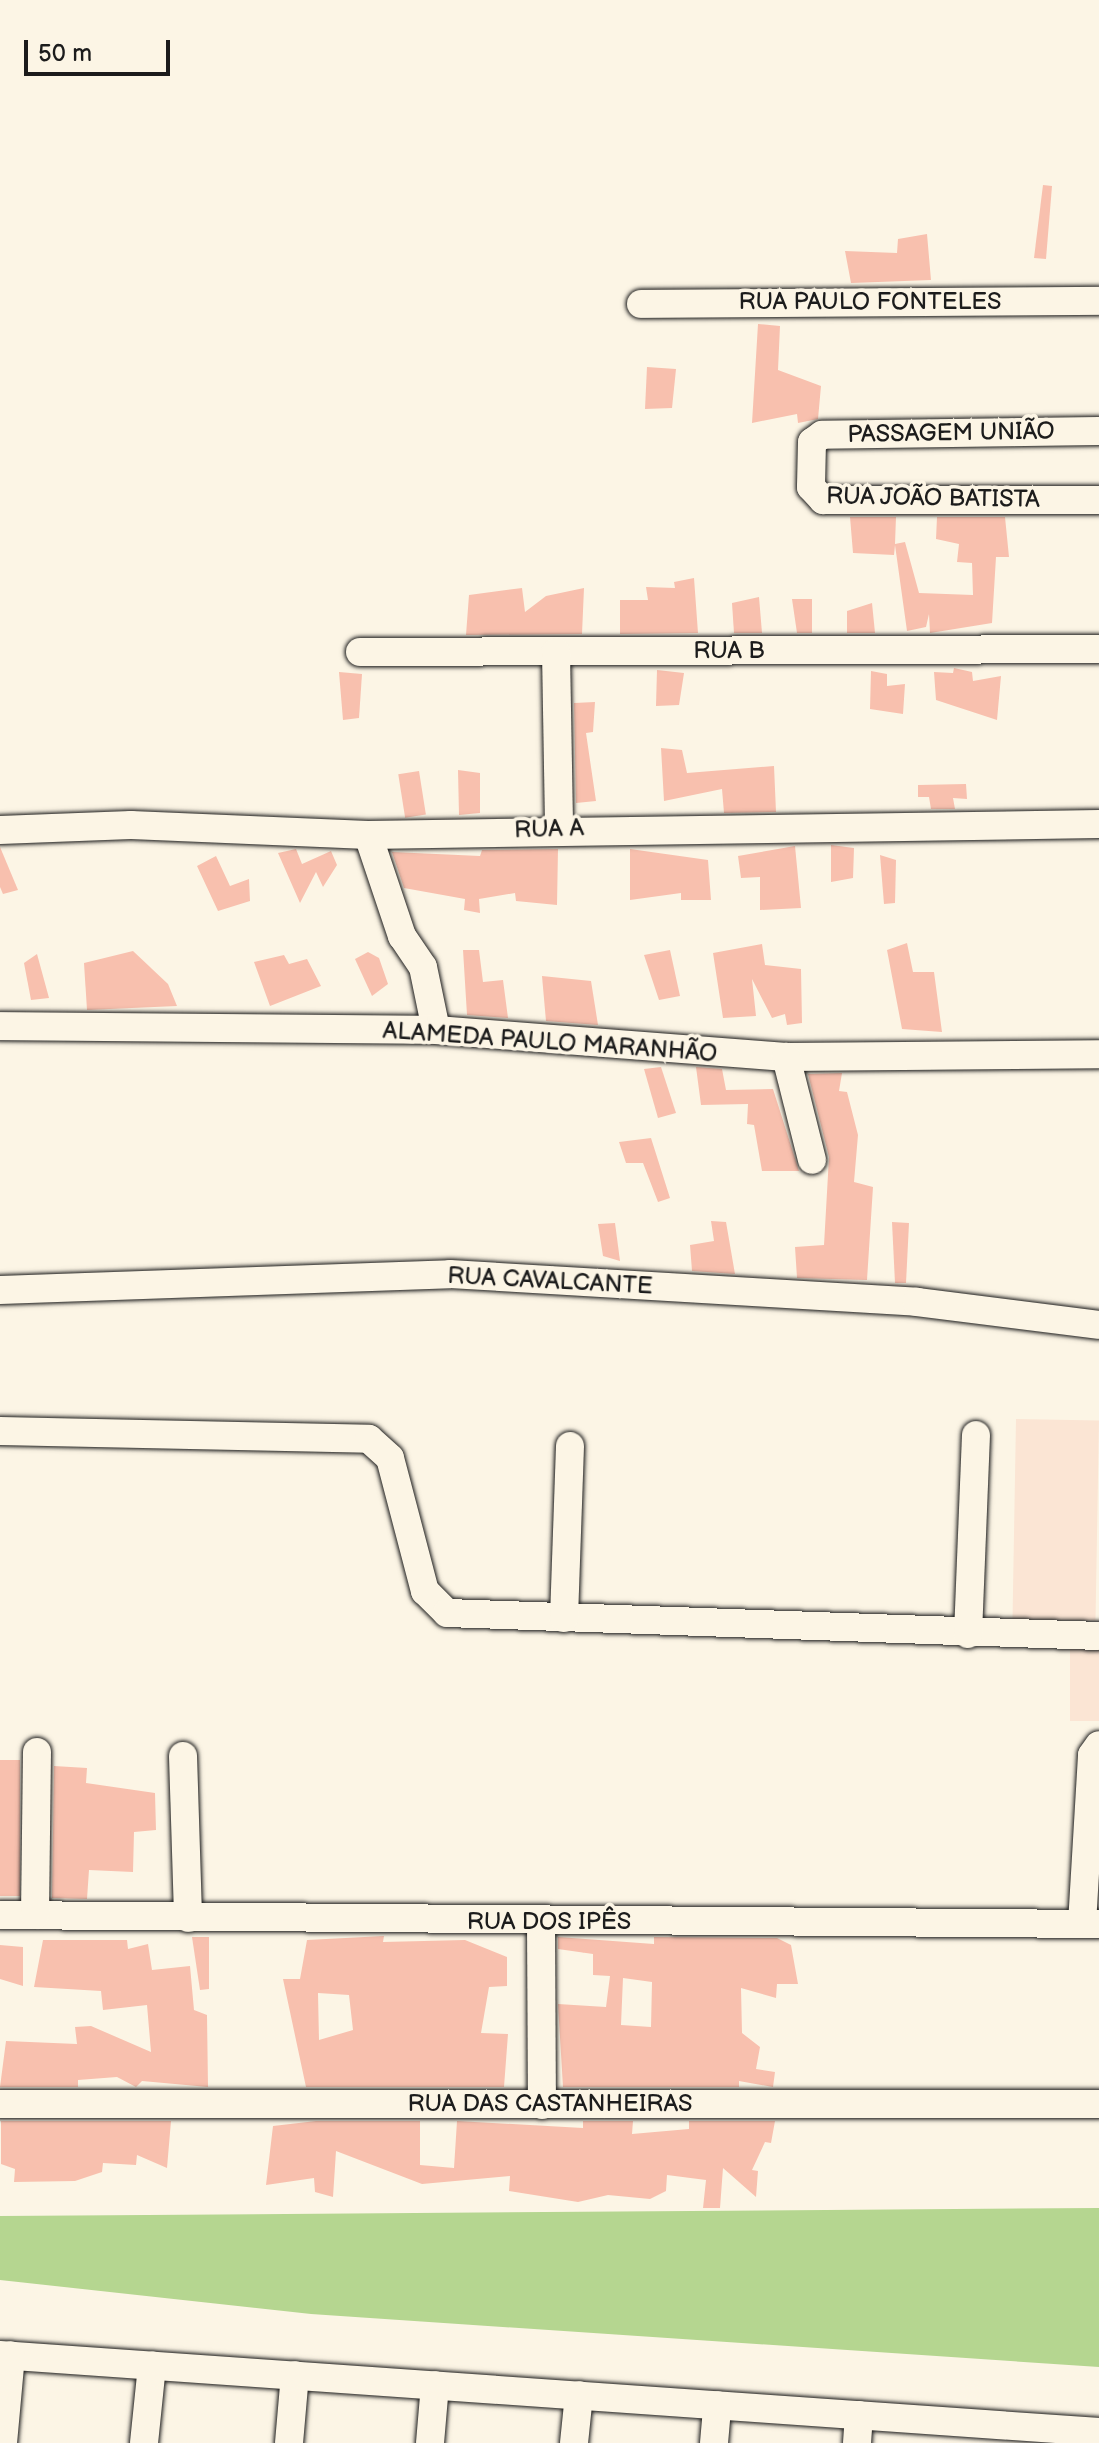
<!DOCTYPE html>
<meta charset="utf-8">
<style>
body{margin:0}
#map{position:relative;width:1099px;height:2443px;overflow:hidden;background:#fcf5e5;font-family:"Balsamiq Sans",sans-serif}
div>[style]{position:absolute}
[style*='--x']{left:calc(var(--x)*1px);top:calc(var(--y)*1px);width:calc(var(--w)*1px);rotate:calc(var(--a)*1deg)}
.built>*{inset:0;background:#fbe5d4;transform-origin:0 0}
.green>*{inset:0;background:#b5d690}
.building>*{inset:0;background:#f8c0ae;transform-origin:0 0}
.roads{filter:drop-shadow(0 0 2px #1c1c1c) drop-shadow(0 0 2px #1c1c1c)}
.minor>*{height:28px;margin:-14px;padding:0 14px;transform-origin:14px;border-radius:14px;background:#fcf5e5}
span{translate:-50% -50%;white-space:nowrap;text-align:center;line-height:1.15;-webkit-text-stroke:7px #fcf5e5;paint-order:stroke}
.street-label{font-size:24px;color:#1c1c1c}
.scale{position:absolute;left:24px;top:40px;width:146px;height:36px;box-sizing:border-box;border:4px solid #1c1c1c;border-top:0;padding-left:10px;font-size:24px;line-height:28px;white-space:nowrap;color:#1c1c1c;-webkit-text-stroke:6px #fcf5e5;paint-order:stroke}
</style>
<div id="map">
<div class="built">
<div style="left:1016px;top:1419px;width:83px;height:200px;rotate:1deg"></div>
<div style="left:1070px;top:1647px;width:29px;height:74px"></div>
</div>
<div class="green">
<div style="clip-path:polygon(1099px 2208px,1099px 2367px,311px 2314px,0 2280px,0 2216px)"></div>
</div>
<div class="building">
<div style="clip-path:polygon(1043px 185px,1052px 186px,1046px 259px,1034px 258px)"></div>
<div style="clip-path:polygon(927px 234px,931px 280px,851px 283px,845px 251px,897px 253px,898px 239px)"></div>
<div style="clip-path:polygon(758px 324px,780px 326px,778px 370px,821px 386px,818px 419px,798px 423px,797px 414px,752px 423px)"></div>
<div style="clip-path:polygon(647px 367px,676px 369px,672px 408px,645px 409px)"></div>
<div style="clip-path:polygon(850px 517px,896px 517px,895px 544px,905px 542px,919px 593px,973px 595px,972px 563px,957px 562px,959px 544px,936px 539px,937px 517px,1005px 517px,1009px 557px,996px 557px,992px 623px,930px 633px,929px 614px,926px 627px,907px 631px,895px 545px,894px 555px,853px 553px)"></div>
<div style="clip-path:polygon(694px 578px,698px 633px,620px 634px,620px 600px,648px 600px,646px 587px,675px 588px,674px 582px)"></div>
<div style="clip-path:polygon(522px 588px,525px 612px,546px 596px,584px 588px,582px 634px,466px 635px,469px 595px)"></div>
<div style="clip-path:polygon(759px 597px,762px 633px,734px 633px,732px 603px)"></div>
<div style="clip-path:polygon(792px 599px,812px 599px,812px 633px,797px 633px)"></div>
<div style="clip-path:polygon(872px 603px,875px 633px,847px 633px,847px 611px)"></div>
<div style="clip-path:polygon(954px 668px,972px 672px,973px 681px,1001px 676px,997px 720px,936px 700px,934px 672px,953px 673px)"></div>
<div style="clip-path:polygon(657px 670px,684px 673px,679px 705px,656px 706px)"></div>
<div style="clip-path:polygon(871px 671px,887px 674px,887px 686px,905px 684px,903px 714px,870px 709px)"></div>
<div style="clip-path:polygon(339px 672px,362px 674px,359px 718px,343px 720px)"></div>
<div style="clip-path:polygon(595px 702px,593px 732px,586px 733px,596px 801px,576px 803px,574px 703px)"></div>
<div style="clip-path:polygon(661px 748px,682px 750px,687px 773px,774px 766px,776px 812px,724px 813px,722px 789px,664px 801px)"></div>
<div style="clip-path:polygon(458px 770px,480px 773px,480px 813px,459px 815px)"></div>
<div style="left:419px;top:771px;width:44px;height:21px;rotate:81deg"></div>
<div style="clip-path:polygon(966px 784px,967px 799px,953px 798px,955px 809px,931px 809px,929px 797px,918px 797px,918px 785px)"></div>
<div style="clip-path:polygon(831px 845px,854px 848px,853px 878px,831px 882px)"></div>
<div style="clip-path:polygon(795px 846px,801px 908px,760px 910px,760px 877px,741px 878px,738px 856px)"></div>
<div style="clip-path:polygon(0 847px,18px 890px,3px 894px,0 887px)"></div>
<div style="clip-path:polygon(296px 849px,302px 864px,331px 851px,337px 865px,323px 887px,316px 872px,300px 903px,278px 853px)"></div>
<div style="clip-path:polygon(558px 849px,557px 905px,516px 901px,515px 893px,479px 899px,480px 913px,464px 910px,465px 899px,404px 888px,392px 852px,480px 856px,482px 850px)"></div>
<div style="clip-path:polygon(630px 849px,708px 860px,711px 900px,681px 900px,681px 893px,630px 900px)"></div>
<div style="clip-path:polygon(880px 855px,896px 860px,895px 903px,884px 904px)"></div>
<div style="clip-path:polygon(216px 856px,230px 886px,249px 879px,250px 901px,218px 911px,197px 866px)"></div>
<div style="clip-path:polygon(907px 943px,913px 972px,934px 972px,942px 1032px,902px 1029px,887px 950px)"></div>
<div style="clip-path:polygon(762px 944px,765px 965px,801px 969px,802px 1023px,787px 1025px,785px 1014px,772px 1018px,752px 979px,756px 1016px,723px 1018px,713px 953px)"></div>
<div style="clip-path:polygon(463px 950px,479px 950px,483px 982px,503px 980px,508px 1018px,467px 1015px)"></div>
<div style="clip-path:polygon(670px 950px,680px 996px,659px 1000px,644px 955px)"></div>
<div style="clip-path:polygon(133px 951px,168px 984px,177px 1006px,87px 1010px,84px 963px)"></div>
<div style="clip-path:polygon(368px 952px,379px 958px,388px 984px,372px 996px,355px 959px)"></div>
<div style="clip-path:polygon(37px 954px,49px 998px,31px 1000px,24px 963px)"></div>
<div style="clip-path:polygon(284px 955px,289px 964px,307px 959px,321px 986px,270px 1006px,254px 962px)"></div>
<div style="clip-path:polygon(542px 976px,591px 981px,598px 1025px,546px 1021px)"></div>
<div style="clip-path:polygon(661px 1067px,676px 1113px,658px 1118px,644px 1069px)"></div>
<div style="clip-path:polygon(696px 1067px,722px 1069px,726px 1090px,773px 1089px,799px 1171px,762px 1171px,754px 1125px,747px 1124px,748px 1104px,701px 1105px)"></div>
<div style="clip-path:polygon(842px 1073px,839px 1091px,847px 1092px,858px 1135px,854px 1182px,873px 1187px,867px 1280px,797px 1278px,795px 1247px,824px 1245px,829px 1157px,808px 1074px)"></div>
<div style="clip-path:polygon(651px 1138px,670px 1198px,658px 1202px,643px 1163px,626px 1163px,619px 1142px)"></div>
<div style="clip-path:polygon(711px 1221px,726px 1222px,735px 1274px,692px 1271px,690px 1245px,714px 1241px)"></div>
<div style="clip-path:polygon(892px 1222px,909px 1223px,906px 1283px,895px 1283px)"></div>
<div style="clip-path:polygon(615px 1223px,620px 1261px,603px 1256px,598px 1224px)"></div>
<div style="left:0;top:1760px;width:20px;height:136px"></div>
<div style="clip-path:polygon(54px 1766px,87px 1768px,86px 1783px,155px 1793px,156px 1830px,134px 1832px,133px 1872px,89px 1870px,87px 1899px,52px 1898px)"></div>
<div style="clip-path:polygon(evenodd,384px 1936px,383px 1942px,465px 1940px,507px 1957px,507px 1986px,489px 1987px,481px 2033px,508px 2034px,504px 2087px,306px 2087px,283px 1979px,300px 1979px,307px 1940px,384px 1936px,318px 1993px,349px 1995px,353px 2030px,319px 2040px,318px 1993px)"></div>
<div style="clip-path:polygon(192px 1937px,209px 1937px,209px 1989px,200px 1990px)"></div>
<div style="clip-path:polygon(evenodd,558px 1937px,654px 1944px,654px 1937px,777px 1938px,791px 1945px,798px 1984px,777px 1984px,776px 1998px,741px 1988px,742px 2033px,760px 2047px,756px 2069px,775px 2072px,773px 2087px,739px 2081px,739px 2087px,563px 2087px,558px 2004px,606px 2007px,610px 1976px,593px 1975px,593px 1954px,558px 1949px,558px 1937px,623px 1978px,652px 1982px,651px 2027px,621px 2025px,623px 1978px)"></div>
<div style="clip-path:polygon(43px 1940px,127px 1940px,128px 1949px,148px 1944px,152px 1970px,190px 1966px,194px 2010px,207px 2015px,208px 2087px,142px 2081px,136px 2087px,117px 2077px,78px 2080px,78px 2087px,0 2087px,6px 2041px,77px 2044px,75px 2027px,91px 2026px,151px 2052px,147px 2005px,103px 2010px,101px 1991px,34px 1987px)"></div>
<div style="clip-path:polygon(0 1945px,23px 1947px,23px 1986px,0 1979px)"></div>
<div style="clip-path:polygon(1px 2121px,171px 2121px,167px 2168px,137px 2155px,136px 2165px,103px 2163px,102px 2172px,75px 2181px,14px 2182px,15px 2169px,1px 2164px)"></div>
<div style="clip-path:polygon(316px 2121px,420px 2121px,420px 2165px,454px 2168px,457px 2121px,583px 2128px,583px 2121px,633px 2121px,632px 2134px,689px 2129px,689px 2121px,775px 2121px,771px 2143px,765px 2142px,752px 2170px,758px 2171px,756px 2197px,723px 2168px,720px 2208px,703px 2208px,706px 2180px,667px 2175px,666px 2191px,650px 2199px,608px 2195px,578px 2202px,509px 2191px,510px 2176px,422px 2184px,336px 2151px,333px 2197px,315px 2192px,314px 2178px,266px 2185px,273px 2126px)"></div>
</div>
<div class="roads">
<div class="minor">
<div style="--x:641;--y:304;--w:458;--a:-0.4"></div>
<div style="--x:1099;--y:431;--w:277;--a:179.2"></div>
<div style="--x:822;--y:435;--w:12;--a:145"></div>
<div style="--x:812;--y:442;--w:45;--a:91.3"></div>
<div style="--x:811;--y:487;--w:18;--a:47"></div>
<div style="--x:823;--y:500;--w:276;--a:0"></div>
<div style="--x:360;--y:652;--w:739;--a:-0.23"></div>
<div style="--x:556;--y:652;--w:176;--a:89"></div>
<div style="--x:0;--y:830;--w:131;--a:-2.2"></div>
<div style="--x:131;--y:825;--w:237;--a:2.4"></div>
<div style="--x:368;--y:835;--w:731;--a:-0.86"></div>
<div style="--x:368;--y:835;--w:107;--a:71.4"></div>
<div style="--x:402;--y:936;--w:37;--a:56"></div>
<div style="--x:423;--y:967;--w:64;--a:78.3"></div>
<div style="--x:0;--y:1026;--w:436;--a:0.5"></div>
<div style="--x:436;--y:1030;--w:351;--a:4.4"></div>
<div style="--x:786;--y:1057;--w:313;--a:-0.5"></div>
<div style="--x:786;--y:1057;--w:106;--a:75.8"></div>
<div style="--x:0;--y:1290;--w:450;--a:-2"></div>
<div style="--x:450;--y:1274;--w:468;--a:3.4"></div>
<div style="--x:917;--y:1302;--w:183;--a:7.2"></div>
<div style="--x:0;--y:1431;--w:369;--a:1.2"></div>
<div style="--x:369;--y:1439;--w:28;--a:42"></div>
<div style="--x:390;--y:1458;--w:138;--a:75.3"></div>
<div style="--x:425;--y:1591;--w:31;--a:45"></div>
<div style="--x:447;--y:1613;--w:652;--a:2.02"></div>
<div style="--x:564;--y:1618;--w:172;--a:-88"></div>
<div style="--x:968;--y:1634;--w:199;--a:-87.7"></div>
<div style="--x:183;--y:1756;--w:162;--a:88.2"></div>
<div style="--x:0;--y:1915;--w:1099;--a:0.47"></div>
<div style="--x:35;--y:1915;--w:163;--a:-89.3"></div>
<div style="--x:541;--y:1922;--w:183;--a:89.7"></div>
<div style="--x:1082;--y:1924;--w:169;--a:-86.6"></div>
<div style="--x:1092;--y:1755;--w:12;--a:-55"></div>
<div style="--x:0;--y:2104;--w:1099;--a:0"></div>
<div style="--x:0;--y:2355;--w:1102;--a:4.01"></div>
<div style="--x:3;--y:2443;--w:88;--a:-84.8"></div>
<div style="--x:144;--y:2443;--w:78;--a:-84.1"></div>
<div style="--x:289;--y:2443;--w:68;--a:-85"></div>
<div style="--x:430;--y:2443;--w:58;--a:-85.1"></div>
<div style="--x:574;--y:2443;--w:48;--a:-84.1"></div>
<div style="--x:714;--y:2443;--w:38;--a:-85"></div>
<div style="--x:857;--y:2443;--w:28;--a:-86"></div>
</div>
</div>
<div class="street-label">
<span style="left:870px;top:302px">RUA PAULO FONTELES</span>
<span style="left:951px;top:433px;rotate:-1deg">PASSAGEM UNIÃO</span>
<span style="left:933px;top:498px;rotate:1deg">RUA JOÃO BATISTA</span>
<span style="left:729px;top:651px">RUA B</span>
<span style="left:549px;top:829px;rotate:-2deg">RUA A</span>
<span style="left:550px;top:1042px;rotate:4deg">ALAMEDA PAULO MARANHÃO</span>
<span style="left:550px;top:1281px;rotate:3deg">RUA CAVALCANTE</span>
<span style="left:549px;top:1922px">RUA DOS IPÊS</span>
<span style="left:550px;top:2104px">RUA DAS CASTANHEIRAS</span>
</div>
<div class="scale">50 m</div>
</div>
